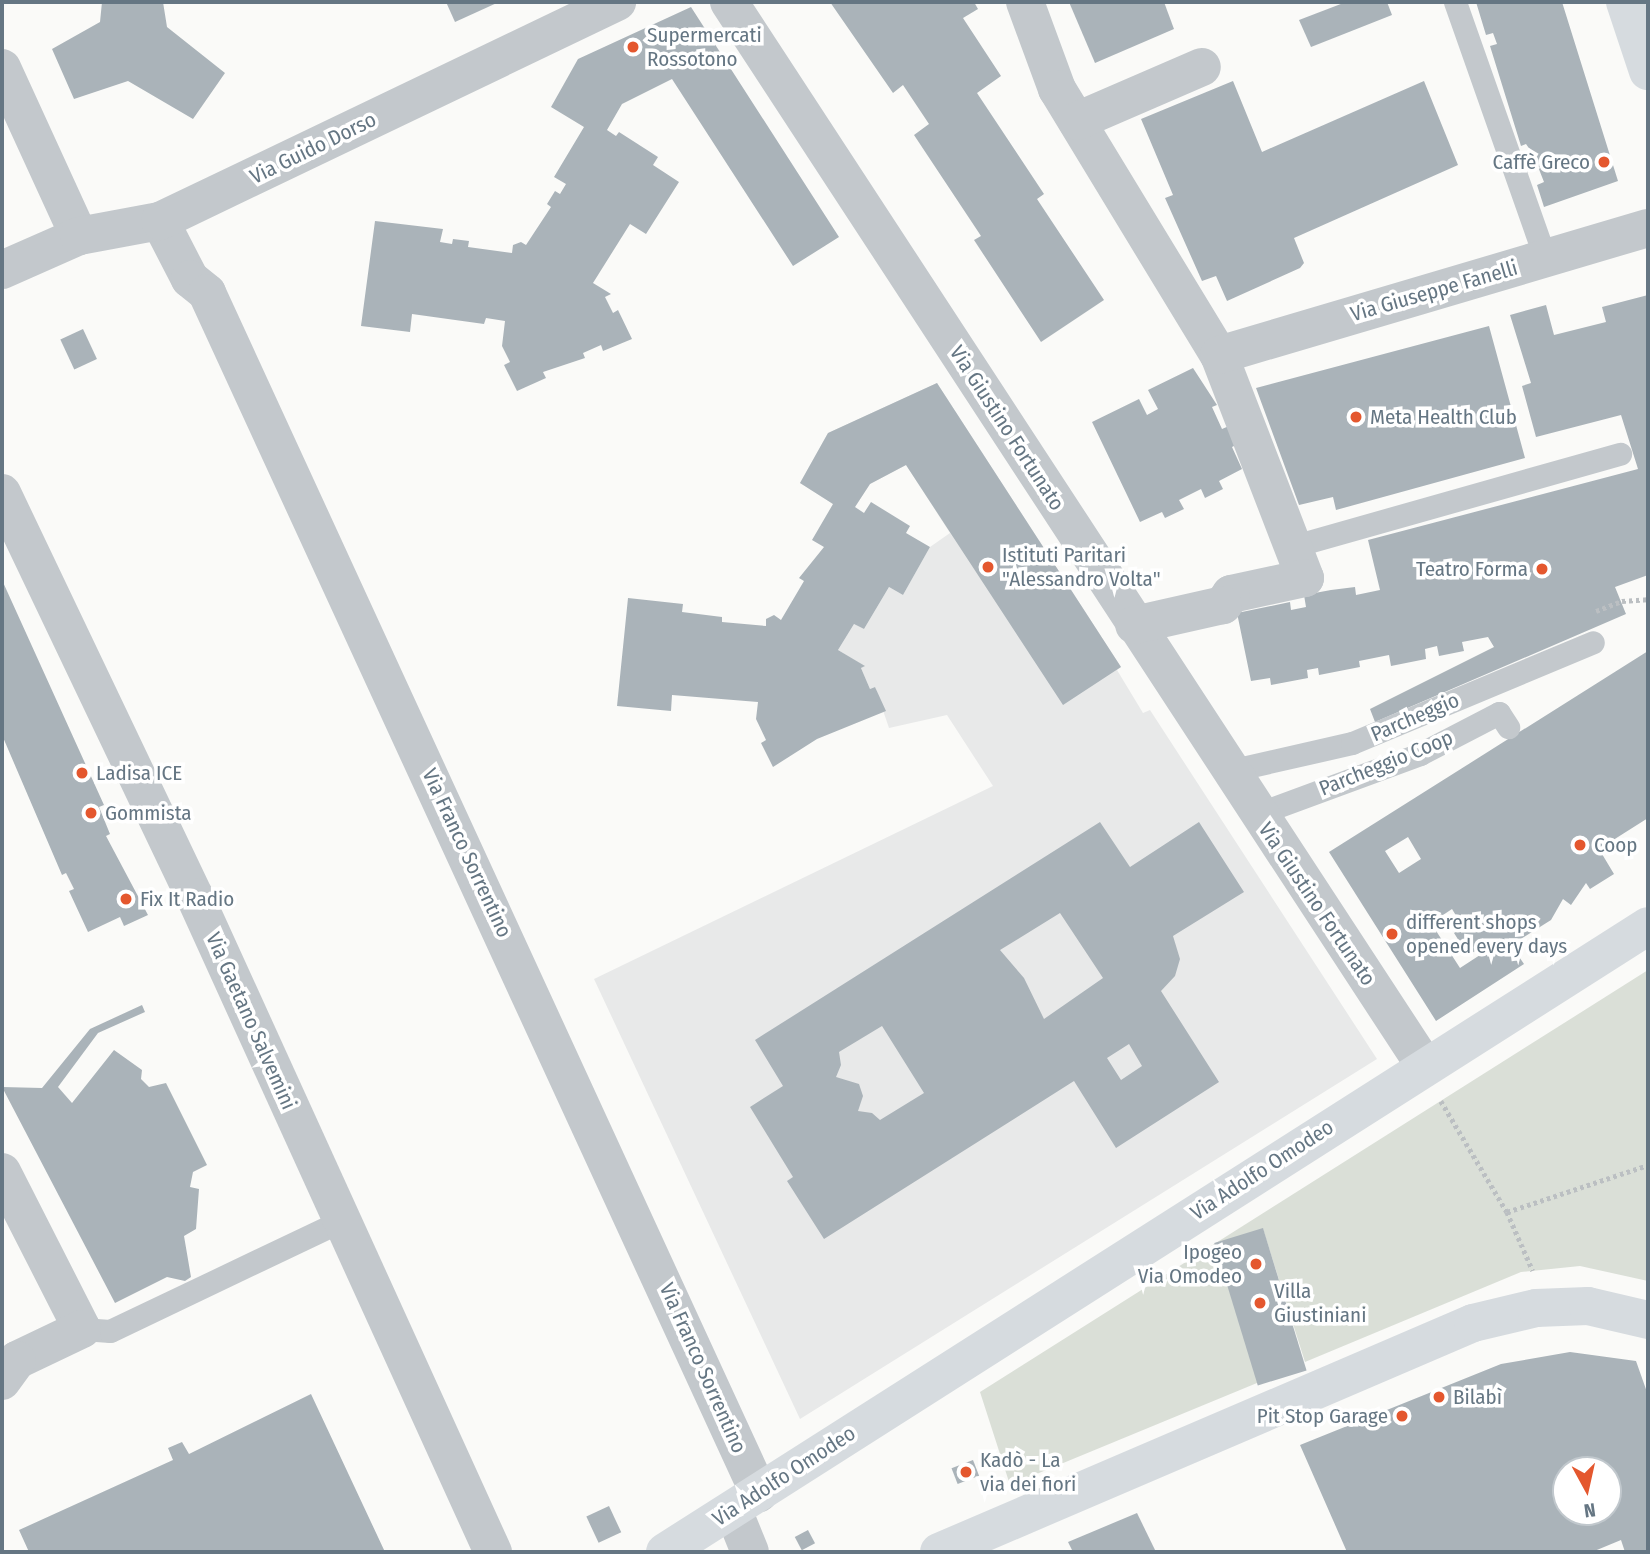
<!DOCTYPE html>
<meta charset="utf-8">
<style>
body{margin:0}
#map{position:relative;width:1650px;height:1554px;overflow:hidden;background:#fafaf8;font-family:"Fira Sans Condensed",sans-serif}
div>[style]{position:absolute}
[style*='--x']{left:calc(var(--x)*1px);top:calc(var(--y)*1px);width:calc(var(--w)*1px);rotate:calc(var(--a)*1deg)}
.built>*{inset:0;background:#e8e9e9}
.green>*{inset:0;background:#dadfd7}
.building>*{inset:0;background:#aab3b9;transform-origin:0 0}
.path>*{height:4.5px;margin-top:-2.25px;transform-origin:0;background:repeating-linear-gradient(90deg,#bbbfc2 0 3.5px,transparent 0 7px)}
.lane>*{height:23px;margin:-11.5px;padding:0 11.5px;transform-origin:11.5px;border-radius:11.5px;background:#c3c8cc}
.street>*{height:38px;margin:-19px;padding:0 19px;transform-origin:19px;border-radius:19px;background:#c3c8cc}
.secondary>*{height:38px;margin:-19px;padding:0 19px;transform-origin:19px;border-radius:19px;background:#d6dbdf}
.primary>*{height:38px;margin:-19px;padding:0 19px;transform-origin:19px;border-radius:19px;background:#d6dbdf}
.dots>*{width:19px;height:19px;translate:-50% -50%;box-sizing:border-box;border:4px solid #fff;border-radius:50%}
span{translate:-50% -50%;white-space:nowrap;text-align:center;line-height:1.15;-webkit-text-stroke:7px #fff;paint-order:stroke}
.poi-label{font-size:21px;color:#657683}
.left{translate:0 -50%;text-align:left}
.right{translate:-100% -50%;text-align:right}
.street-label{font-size:21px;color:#657683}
.frame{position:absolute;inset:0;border:4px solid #657683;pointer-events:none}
.north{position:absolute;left:1552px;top:1456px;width:70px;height:70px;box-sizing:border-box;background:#fff;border:2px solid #c1c8cd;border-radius:50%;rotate:172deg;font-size:19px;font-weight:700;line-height:28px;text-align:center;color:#657683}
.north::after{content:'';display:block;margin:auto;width:24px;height:32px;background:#e4572e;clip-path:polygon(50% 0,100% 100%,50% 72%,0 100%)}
</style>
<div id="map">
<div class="built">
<div style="clip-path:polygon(937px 383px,1121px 667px,1117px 670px,1143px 713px,1150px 710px,1377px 1059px,800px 1419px,594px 979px,993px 786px,947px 715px,889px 728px,875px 687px,870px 689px,861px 668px,864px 666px,838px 650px,854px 624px,864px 629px,889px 587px,903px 595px,930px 547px,950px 533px,906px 465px,870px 484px,855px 507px,838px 497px,833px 504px,800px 483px,828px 433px)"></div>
</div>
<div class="green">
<div style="clip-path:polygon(1648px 970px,1648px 1281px,1580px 1266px,1521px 1272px,1305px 1362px,1263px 1229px,1257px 1383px,1010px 1485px,980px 1392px)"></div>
</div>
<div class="building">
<div style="clip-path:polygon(102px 2px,163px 2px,167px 27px,225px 73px,193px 119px,128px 81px,74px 99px,52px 49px,100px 22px)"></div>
<div style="clip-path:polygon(446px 2px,499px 2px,455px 22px)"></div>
<div style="clip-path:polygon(830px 2px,974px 2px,978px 9px,963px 18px,1001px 76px,977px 93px,1044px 194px,1037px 199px,1104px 300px,1041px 342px,974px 240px,981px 236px,914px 135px,929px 124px,903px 85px,893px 93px)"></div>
<div style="clip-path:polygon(1069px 2px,1164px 2px,1174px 29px,1095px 63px)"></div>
<div style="clip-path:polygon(1346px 2px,1387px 2px,1392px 15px,1311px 47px,1299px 20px)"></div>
<div style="clip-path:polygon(1476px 2px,1562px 2px,1618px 181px,1544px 207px,1537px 185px,1544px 182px,1533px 154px,1526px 144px,1521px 146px,1490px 46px,1497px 44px,1493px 33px,1486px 35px)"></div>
<div style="clip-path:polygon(691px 7px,839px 237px,793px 266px,672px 79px,622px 104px,607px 130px,616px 136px,619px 132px,658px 157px,653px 165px,679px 182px,646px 234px,630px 224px,593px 283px,611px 294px,605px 297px,613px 313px,618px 310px,632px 339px,603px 351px,601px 345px,583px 353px,585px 358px,543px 372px,546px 378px,517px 391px,504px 365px,510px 362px,502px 346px,505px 321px,486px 318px,484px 324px,412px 314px,410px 332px,361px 326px,375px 221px,443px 229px,440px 242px,452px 244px,453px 239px,469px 241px,468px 247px,512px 253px,513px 245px,521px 242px,526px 245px,551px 207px,547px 204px,555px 191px,560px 194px,566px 184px,554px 177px,584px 127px,551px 107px,578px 59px)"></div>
<div style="clip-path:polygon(1233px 81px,1262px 152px,1424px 81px,1458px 165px,1294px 238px,1304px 263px,1300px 268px,1227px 301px,1216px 276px,1202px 281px,1165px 198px,1173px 195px,1141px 119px)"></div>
<div style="clip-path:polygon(1648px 295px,1648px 575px,1615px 587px,1626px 614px,1375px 722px,1370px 709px,1494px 647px,1488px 637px,1462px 642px,1464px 651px,1439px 656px,1437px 646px,1425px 649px,1426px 659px,1391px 666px,1389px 655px,1359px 661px,1360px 667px,1319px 675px,1318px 668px,1307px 670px,1308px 678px,1271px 685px,1270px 678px,1251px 681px,1237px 613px,1290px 602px,1291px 610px,1306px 607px,1304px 595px,1331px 590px,1355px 587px,1356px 595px,1380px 590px,1368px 540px,1638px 469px,1621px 415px,1536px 437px,1522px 386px,1531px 383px,1510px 315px,1546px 305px,1554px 335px,1606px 322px,1602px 307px)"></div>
<div style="clip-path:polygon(1489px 326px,1525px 458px,1336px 510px,1333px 497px,1299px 505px,1256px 388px)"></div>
<div style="left:83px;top:329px;width:33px;height:25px;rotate:65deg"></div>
<div style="clip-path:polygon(1193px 368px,1217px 405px,1212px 407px,1222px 429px,1229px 426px,1238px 444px,1232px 447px,1242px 469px,1219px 481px,1223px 489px,1205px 498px,1201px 489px,1179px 500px,1184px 509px,1165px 518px,1162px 512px,1140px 522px,1092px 422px,1139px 399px,1147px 415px,1158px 409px,1148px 390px)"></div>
<div style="clip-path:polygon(937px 383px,1121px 667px,1063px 705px,906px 465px,870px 484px,855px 507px,864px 513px,871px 502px,910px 526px,906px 533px,930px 547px,903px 595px,889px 587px,864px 629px,854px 624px,838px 650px,865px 666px,861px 668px,870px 689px,875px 687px,886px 711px,817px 739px,773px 767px,761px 743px,766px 740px,756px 719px,758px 702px,672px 695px,671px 711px,617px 706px,628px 598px,683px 604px,682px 612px,722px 617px,722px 622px,766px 626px,766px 619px,774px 615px,781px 620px,804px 581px,799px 578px,824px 547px,812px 540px,833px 504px,800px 483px,828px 433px)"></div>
<div style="clip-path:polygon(2px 580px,104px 805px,99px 807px,110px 834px,106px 836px,148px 915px,124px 926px,120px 917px,88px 932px,69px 891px,74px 889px,66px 873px,62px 875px,2px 735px)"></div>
<div style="clip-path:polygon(evenodd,1648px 651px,1648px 818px,1599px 849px,1614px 874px,1590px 889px,1586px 883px,1571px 905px,1563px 899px,1551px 920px,1511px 945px,1524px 964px,1436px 1021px,1329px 852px,1648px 651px,1408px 837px,1421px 859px,1399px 873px,1385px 851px,1408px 837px,1648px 651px,1452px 909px,1463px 927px,1454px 933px,1468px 955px,1477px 950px,1480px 955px,1460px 968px,1431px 923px,1452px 909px)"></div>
<div style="clip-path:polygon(evenodd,1100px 822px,1130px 867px,1199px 822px,1244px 892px,1173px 936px,1180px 959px,1175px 976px,1161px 991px,1219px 1082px,1116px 1148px,1074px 1081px,824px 1239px,787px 1181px,793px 1177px,750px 1107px,783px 1086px,755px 1040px,1100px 822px,1060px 913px,1103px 978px,1044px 1019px,1024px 978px,1000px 950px,1060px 913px,1100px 822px,882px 1026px,924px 1093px,880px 1120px,872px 1113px,858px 1111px,863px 1096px,859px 1084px,836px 1077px,841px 1065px,839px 1052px,882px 1026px,1100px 822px,1129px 1044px,1142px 1066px,1121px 1080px,1107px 1058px,1129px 1044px)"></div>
<div style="clip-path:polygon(142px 1005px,145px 1012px,98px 1033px,58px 1087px,72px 1103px,114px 1050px,142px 1070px,141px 1079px,149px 1087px,166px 1083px,207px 1165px,193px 1172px,190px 1187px,199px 1189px,196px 1229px,184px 1236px,191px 1277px,185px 1281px,167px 1277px,115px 1303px,2px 1087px,42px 1088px,90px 1029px)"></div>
<div style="left:1263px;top:1228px;width:149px;height:51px;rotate:73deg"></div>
<div style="clip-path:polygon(evenodd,1570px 1352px,1636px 1361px,1648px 1395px,1648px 1552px,1625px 1552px,1621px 1540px,1592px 1552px,1347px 1552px,1300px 1445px,1501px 1364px,1570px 1352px,1566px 1470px,1608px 1470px,1608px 1512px,1566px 1512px,1566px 1470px)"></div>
<div style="clip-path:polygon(311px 1394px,385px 1552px,29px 1552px,19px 1530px,173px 1460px,168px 1448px,182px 1442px,189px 1454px)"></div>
<div style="left:973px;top:1460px;width:17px;height:23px;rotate:69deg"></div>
<div style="left:609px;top:1506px;width:29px;height:25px;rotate:65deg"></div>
<div style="clip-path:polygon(1137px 1513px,1156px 1552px,1073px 1552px,1068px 1542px)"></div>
<div style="left:808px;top:1530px;width:15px;height:15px;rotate:62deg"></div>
</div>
<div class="path">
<div style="--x:1596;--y:611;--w:28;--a:-21"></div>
<div style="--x:1622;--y:601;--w:26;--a:-4"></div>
<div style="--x:1441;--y:1101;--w:129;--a:59.3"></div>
<div style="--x:1507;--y:1212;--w:64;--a:66.2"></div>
<div style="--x:1507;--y:1212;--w:149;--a:-18.4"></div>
</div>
<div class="lane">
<div style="--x:1455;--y:2;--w:271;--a:70.6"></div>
<div style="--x:1294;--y:546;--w:339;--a:-15.8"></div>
<div style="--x:1229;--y:771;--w:126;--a:-12.8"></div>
<div style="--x:1352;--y:743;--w:261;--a:-22.7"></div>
<div style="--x:1257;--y:814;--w:174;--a:-20.2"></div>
<div style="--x:1420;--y:754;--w:89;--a:-27.4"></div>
<div style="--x:1499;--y:713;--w:17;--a:57"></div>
<div style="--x:82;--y:1329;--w:28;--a:4"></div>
<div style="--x:110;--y:1331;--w:256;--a:-25.5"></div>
</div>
<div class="street">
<div style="--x:729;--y:2;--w:1270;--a:56.82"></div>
<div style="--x:1025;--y:2;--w:93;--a:69.8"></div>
<div style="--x:1057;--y:89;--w:311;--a:58.7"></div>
<div style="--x:1219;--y:355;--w:239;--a:68.9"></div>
<div style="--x:1305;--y:578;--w:76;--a:167.8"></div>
<div style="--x:1231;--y:594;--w:14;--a:126"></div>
<div style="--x:1223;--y:605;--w:91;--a:167.3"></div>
<div style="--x:2;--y:68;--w:185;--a:65.4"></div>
<div style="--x:1077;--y:121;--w:136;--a:-23.4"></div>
<div style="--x:160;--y:221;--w:65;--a:62.7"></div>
<div style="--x:190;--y:279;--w:22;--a:39"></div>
<div style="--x:207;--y:293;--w:1321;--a:65.3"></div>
<div style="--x:2;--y:270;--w:84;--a:-23.8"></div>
<div style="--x:79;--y:236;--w:82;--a:-10.5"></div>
<div style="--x:160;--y:221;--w:507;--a:-25.6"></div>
<div style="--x:1219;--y:355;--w:447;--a:-16.5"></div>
<div style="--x:2;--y:493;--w:448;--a:64.5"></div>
<div style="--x:195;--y:897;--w:720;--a:65.54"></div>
<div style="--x:2;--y:1172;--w:176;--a:63"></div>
<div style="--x:82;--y:1329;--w:72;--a:154.5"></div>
<div style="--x:17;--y:1360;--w:26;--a:126"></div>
<div style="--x:733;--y:1510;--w:45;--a:68"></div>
</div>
<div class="secondary">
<div style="--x:1625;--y:2;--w:73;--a:71.6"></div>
</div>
<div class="primary">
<div style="--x:665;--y:1552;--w:1165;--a:-32.49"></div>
<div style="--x:939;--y:1552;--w:581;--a:-23.21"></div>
<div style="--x:1473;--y:1323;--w:65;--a:-13.4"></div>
<div style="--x:1536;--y:1308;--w:52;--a:-2.2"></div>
<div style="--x:1588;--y:1306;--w:62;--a:13.1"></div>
</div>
<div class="dots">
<div style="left:633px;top:47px;background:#e4572e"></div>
<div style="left:1604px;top:162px;background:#e4572e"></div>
<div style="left:1356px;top:417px;background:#e4572e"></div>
<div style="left:988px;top:567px;background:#e4572e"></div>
<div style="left:1542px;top:569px;background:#e4572e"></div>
<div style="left:82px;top:773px;background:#e4572e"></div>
<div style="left:91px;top:813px;background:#e4572e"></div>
<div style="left:1580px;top:845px;background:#e4572e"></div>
<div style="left:126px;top:899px;background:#e4572e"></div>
<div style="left:1392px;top:934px;background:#e4572e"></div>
<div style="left:1256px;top:1264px;background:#e4572e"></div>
<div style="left:1260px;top:1303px;background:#e4572e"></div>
<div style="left:1439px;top:1397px;background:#e4572e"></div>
<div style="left:1402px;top:1416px;background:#e4572e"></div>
<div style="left:966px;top:1472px;background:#e4572e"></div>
</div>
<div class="poi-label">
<span class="left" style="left:647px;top:47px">Supermercati<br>Rossotono</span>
<span class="right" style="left:1590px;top:162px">Caffè Greco</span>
<span class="left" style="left:1370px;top:417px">Meta Health Club</span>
<span class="left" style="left:1002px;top:567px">Istituti Paritari<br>"Alessandro Volta"</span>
<span class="right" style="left:1528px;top:569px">Teatro Forma</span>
<span class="left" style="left:96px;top:773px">Ladisa ICE</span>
<span class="left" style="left:105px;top:813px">Gommista</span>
<span class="left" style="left:1594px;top:845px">Coop</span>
<span class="left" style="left:140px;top:899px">Fix It Radio</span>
<span class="left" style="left:1406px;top:934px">different shops<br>opened every days</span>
<span class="right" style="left:1242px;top:1264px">Ipogeo<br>Via Omodeo</span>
<span class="left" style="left:1274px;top:1303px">Villa<br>Giustiniani</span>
<span class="left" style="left:1453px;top:1397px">Bilabì</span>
<span class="right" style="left:1388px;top:1416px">Pit Stop Garage</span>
<span class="left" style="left:980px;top:1472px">Kadò - La<br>via dei fiori</span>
</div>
<div class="street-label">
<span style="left:313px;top:148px;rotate:-26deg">Via Guido Dorso</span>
<span style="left:1434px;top:291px;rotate:-16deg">Via Giuseppe Fanelli</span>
<span style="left:1007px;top:428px;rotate:57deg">Via Giustino Fortunato</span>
<span style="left:1415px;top:717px;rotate:-23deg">Parcheggio</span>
<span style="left:1386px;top:763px;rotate:-22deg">Parcheggio Coop</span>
<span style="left:467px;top:853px;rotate:65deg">Via Franco Sorrentino</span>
<span style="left:1317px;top:904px;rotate:56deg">Via Giustino Fortunato</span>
<span style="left:251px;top:1021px;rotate:66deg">Via Gaetano Salvemini</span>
<span style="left:1262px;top:1170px;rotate:-33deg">Via Adolfo Omodeo</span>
<span style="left:703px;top:1368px;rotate:66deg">Via Franco Sorrentino</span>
<span style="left:784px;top:1476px;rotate:-33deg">Via Adolfo Omodeo</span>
</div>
<div class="frame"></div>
<div class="north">N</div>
</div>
